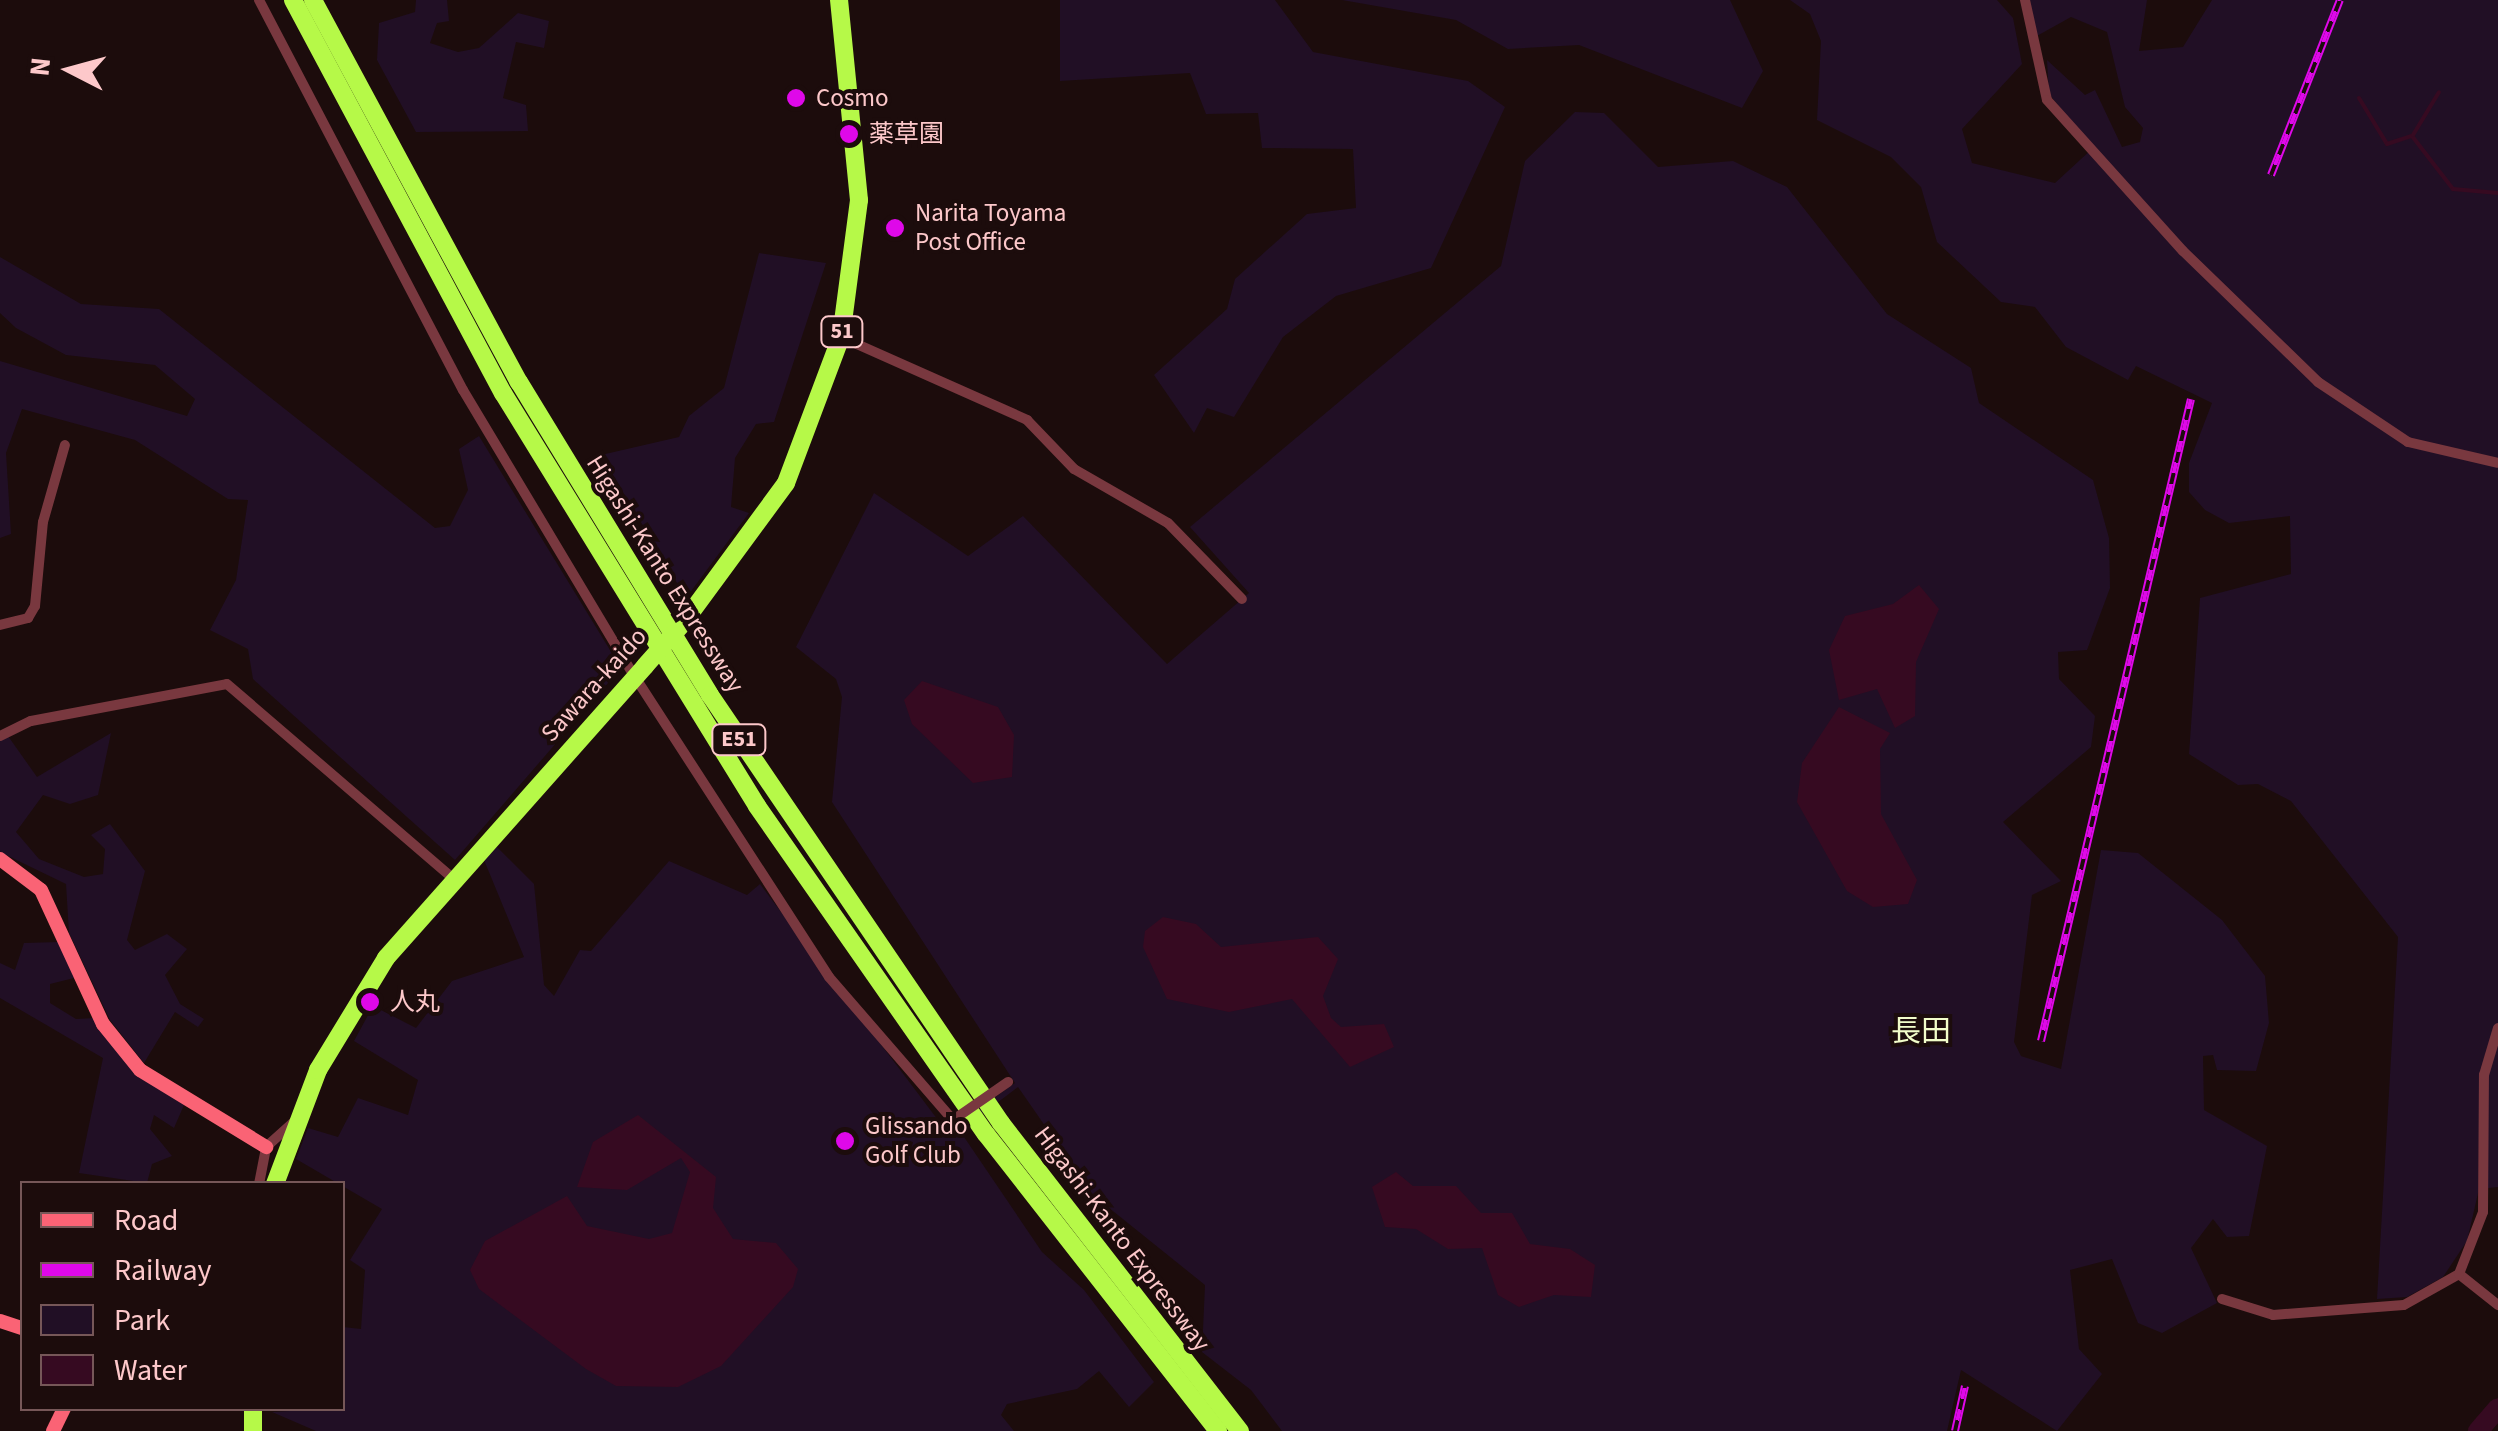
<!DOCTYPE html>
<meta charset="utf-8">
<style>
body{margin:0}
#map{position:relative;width:2498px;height:1431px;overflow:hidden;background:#1c0c0c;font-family:"Source Sans 3","Noto Sans JP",sans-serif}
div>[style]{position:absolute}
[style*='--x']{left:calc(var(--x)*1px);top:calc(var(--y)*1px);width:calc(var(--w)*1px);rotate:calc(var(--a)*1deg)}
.green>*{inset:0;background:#210f25}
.water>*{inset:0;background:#360a21}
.stream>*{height:4px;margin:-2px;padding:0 2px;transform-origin:2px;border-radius:2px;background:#360a21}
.river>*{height:20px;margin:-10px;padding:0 10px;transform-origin:10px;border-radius:10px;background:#360a21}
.street>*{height:10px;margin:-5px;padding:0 5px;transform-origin:5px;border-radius:5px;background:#79383f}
.secondary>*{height:14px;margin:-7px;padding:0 7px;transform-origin:7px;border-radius:7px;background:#fa6375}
.highway>*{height:18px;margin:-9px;padding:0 9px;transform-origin:9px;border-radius:9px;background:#b6f948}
.rail>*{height:8px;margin-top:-4px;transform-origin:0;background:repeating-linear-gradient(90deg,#1c0c0c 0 11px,#df08e9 0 22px);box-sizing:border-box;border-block:2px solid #df08e9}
.street-bridge>*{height:10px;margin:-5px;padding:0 5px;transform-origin:5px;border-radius:5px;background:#79383f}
.highway-bridge>*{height:18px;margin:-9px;padding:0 9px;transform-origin:9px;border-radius:9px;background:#b6f948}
.dots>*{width:28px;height:28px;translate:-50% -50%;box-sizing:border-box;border:5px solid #1c0c0c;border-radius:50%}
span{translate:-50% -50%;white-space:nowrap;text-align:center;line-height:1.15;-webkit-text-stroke:8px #1c0c0c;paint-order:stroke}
.shield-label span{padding:2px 8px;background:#1c0c0c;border:2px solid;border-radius:8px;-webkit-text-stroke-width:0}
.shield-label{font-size:22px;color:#fdc8ca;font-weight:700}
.poi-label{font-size:25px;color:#fdc8ca}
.left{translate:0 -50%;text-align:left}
.street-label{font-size:25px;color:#fdc8ca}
.quarter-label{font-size:30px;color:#f2fdca}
.legend{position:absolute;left:20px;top:1181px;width:325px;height:230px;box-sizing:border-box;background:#1c0c0c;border:2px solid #765758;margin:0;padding:12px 18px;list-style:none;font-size:30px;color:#fdc8ca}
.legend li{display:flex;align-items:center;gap:20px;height:50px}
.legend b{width:50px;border:2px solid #765758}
.north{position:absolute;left:20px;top:20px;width:100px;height:100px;-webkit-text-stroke:8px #1c0c0c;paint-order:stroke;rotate:276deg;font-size:28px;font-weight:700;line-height:40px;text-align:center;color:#fdc8ca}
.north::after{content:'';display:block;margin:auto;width:35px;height:45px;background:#fdc8ca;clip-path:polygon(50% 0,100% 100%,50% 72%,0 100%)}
</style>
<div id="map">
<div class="green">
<div style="clip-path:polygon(416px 0,447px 0,449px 21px,437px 23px,430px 43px,458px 52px,479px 48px,518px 13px,549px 21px,544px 48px,516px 42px,503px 98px,526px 105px,528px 131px,416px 132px,377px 60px,379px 23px,415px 12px)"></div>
<div style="clip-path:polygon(1060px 0,1275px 0,1313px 52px,1468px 81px,1505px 107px,1431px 268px,1336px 296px,1283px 337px,1234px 417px,1207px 408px,1194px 433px,1154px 375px,1227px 309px,1235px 279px,1307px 214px,1356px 208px,1353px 149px,1262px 148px,1258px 113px,1206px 114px,1190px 73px,1060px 81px)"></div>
<div style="clip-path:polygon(1342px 0,1730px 0,1763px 71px,1742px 108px,1579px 45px,1508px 49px,1456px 20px)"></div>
<div style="clip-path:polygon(1790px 0,1997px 0,2013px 18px,2022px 64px,1962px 129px,1972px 163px,2055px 183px,2093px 148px,2049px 94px,2047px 60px,2085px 95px,2095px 90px,2122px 147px,2140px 142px,2143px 128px,2125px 107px,2107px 32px,2071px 17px,2035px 37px,2030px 0,2147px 0,2139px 51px,2183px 47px,2212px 0,2498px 0,2498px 1187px,2479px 1189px,2467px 1241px,2443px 1277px,2407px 1297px,2377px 1299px,2398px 937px,2291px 801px,2258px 784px,2238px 785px,2189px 754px,2200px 598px,2291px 574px,2290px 516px,2229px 523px,2205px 510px,2189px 492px,2189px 463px,2212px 403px,2136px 366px,2128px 380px,2066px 347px,2035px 307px,2001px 302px,1937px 242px,1921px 187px,1891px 157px,1817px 120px,1821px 41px,1810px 14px)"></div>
<div style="clip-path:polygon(1575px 112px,1604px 113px,1658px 167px,1733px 161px,1787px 187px,1887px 314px,1971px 368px,1979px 403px,2093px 480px,2109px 538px,2110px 588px,2087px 650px,2058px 652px,2059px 679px,2095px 716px,2091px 747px,2003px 822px,2061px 881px,2032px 895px,2014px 1042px,2021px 1056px,2061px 1069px,2101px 850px,2138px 853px,2222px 920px,2265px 976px,2269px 1023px,2256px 1071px,2217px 1070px,2213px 1055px,2203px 1056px,2204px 1110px,2267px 1146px,2249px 1236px,2227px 1237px,2213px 1219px,2191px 1248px,2217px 1303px,2162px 1333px,2138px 1323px,2112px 1259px,2070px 1270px,2079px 1349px,2102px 1374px,2057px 1431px,1961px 1370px,1947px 1431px,1282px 1431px,1251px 1390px,1202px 1352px,1205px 1285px,1093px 1195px,1018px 1087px,960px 1131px,1042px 1252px,1084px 1290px,1154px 1382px,1129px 1407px,1099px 1371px,1077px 1389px,1007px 1404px,1001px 1415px,1014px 1431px,316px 1431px,272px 1412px,342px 1408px,343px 1327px,361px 1329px,365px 1270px,350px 1260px,382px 1209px,296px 1159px,308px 1128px,338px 1137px,358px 1098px,408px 1115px,418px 1080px,354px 1041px,373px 1006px,416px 1028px,452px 981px,524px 957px,484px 860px,497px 847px,534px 884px,544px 985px,554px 996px,580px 950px,591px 951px,669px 861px,747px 895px,760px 884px,947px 1132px,1015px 1083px,832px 802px,842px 697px,836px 679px,796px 647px,874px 493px,968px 556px,1023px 516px,1167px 664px,1249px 593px,1190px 527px,1501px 266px,1525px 161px)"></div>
<div style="clip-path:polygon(759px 253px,826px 263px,774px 422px,756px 424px,735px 458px,731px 507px,749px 513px,686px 598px,601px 455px,679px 437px,689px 416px,724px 388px)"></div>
<div style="clip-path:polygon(0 257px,81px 304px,159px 309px,435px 528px,450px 526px,468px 490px,459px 449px,479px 436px,621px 668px,455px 860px,253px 679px,248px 649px,210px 630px,236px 580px,248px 500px,228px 499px,135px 440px,22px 409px,6px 453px,11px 534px,0 538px,0 361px,187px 416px,195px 399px,155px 365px,66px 355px,16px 328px,0 313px)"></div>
<div style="clip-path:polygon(111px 733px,98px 795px,70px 804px,43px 795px,16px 832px,39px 859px,84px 877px,103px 874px,105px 849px,91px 835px,110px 824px,145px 871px,127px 940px,135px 950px,167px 934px,187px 949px,165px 975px,180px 1004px,204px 1019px,198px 1027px,175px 1012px,144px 1063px,110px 1020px,69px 933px,66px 884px,0 852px,0 741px,8px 736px,37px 777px)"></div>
<div style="clip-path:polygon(60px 942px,74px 978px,50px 984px,50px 1003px,76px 1019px,95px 1018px,136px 1074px,184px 1105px,174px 1128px,154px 1115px,150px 1129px,172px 1156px,152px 1164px,147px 1183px,79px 1173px,103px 1058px,0 998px,0 963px,15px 970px,24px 943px)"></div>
</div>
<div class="water">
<div style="clip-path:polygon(1919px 585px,1939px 609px,1916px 662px,1915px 716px,1895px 728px,1877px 689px,1839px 700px,1829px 650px,1845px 616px,1893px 604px)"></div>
<div style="clip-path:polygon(922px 681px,998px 707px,1014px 735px,1012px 777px,973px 783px,912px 724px,904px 700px)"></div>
<div style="clip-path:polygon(1839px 707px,1890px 733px,1880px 749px,1881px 814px,1917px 880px,1908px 904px,1873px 907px,1847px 891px,1797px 802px,1802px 763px)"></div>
<div style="clip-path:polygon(1163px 917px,1196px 924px,1221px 947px,1318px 937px,1338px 959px,1323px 996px,1331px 1018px,1341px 1027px,1384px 1024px,1394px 1047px,1350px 1067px,1292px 999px,1229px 1012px,1167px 999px,1143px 947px,1145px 931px)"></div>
<div style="clip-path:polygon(638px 1115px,716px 1177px,713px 1208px,733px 1239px,776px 1243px,798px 1269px,793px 1287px,721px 1366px,678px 1387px,616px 1386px,586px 1369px,479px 1289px,470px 1270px,485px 1241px,567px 1196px,587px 1226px,649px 1239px,672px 1233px,690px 1172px,681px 1158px,627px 1190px,577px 1187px,593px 1142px)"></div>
<div style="clip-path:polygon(1396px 1172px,1413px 1186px,1456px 1186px,1481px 1213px,1512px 1213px,1530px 1244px,1570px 1249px,1595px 1265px,1591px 1297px,1554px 1295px,1519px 1307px,1498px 1295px,1482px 1248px,1448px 1249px,1416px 1229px,1385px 1227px,1372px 1187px)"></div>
</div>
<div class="stream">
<div style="--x:2359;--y:98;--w:54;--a:58.7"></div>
<div style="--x:2387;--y:144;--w:26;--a:-18"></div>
<div style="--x:2412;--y:136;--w:67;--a:52.3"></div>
<div style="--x:2453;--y:189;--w:45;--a:5.1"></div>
<div style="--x:2413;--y:135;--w:50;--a:-58.8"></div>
</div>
<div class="river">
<div style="--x:2478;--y:1431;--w:30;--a:-49"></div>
</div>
<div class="street">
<div style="--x:259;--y:0;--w:440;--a:62.4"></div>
<div style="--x:463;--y:390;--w:335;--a:59.1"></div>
<div style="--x:635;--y:677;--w:357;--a:57.1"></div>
<div style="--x:829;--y:977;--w:189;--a:49.1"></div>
<div style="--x:2025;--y:0;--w:102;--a:77.6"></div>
<div style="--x:2047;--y:100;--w:203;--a:48"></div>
<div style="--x:2183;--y:251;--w:188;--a:44.1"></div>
<div style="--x:2318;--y:382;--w:108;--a:33.7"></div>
<div style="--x:2408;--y:442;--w:92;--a:13.1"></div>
<div style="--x:841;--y:337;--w:204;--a:24"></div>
<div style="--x:1027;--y:420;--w:68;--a:46.2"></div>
<div style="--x:1074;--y:469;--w:108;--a:29.9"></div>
<div style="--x:1168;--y:523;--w:106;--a:45.8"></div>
<div style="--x:0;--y:625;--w:29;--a:-14"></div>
<div style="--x:28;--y:618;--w:14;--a:-60"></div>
<div style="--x:35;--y:606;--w:84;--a:-84.6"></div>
<div style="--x:43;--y:522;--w:80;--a:-74.1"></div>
<div style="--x:0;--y:736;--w:34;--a:-26"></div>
<div style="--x:31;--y:721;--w:199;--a:-10.7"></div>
<div style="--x:227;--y:684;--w:299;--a:40.7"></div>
<div style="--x:259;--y:1184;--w:38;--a:-79"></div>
<div style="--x:266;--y:1147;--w:39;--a:-42"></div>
<div style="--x:2459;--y:1274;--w:50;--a:38.5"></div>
<div style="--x:2222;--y:1299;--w:53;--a:17.4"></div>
<div style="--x:2273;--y:1315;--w:131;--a:-4.4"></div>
<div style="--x:2404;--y:1305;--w:63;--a:-29.4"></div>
<div style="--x:2459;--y:1274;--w:66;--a:-68.8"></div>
<div style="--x:2483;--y:1212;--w:137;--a:-89.6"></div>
<div style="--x:2484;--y:1075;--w:49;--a:-73.4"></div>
</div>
<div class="secondary">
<div style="--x:0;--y:859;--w:51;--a:37.1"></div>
<div style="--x:41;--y:890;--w:148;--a:65.2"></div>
<div style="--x:103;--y:1024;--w:59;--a:51.2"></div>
<div style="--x:140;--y:1070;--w:148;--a:31.4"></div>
<div style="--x:0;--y:1321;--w:23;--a:18"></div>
<div style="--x:53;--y:1431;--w:25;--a:-64"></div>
</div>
<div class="highway">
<div style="--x:293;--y:0;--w:446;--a:61.9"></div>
<div style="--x:503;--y:393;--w:485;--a:58.4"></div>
<div style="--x:757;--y:806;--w:400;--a:55.1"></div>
<div style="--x:986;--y:1134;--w:377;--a:52"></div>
<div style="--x:313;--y:0;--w:434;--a:61.7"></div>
<div style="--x:519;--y:382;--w:367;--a:58.6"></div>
<div style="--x:710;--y:695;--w:518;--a:55.79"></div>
<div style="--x:1001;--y:1123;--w:390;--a:52.2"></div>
<div style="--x:684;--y:622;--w:172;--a:-53.7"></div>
<div style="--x:786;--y:483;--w:156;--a:-69.4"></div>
<div style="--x:841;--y:337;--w:138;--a:-82.5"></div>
<div style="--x:859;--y:200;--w:201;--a:-95.7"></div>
<div style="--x:275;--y:1184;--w:122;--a:-69.3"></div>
<div style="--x:318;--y:1070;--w:131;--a:-58.7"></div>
<div style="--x:386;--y:958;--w:390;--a:-48.4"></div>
<div style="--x:253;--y:1408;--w:23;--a:90"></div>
</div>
<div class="rail">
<div style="--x:2271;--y:175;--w:188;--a:-68.5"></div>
<div style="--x:2041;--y:1041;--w:659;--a:-76.85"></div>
<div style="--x:1955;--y:1431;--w:46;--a:-77.5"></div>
</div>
<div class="street-bridge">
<div style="--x:953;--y:1120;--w:67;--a:-34.6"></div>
</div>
<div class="highway-bridge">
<div style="--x:645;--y:666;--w:59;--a:-48.4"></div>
</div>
<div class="dots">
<div style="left:796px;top:98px;background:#df08e9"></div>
<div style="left:849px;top:134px;background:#df08e9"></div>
<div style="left:895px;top:228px;background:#df08e9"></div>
<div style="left:370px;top:1002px;background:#df08e9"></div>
<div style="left:845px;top:1141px;background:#df08e9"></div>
</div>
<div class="shield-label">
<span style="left:842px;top:332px">51</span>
<span style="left:739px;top:740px">E51</span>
</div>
<div class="poi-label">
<span class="left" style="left:816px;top:98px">Cosmo</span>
<span class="left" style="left:869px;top:134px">薬草園</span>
<span class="left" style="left:915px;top:228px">Narita Toyama<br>Post Office</span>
<span class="left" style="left:390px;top:1002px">人丸</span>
<span class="left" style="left:865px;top:1141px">Glissando<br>Golf Club</span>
</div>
<div class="street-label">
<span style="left:665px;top:574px;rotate:58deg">Higashi-Kanto Expressway</span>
<span style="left:594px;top:685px;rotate:-48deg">Sawara-kaido</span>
<span style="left:1122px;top:1239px;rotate:53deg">Higashi-Kanto Expressway</span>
</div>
<div class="quarter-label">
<span style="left:1921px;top:1032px">長田</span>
</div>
<ul class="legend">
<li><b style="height:12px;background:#fa6375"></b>Road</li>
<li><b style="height:12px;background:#df08e9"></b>Railway</li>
<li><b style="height:28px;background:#210f25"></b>Park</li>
<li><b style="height:28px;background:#360a21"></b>Water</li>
</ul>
<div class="north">N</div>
</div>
